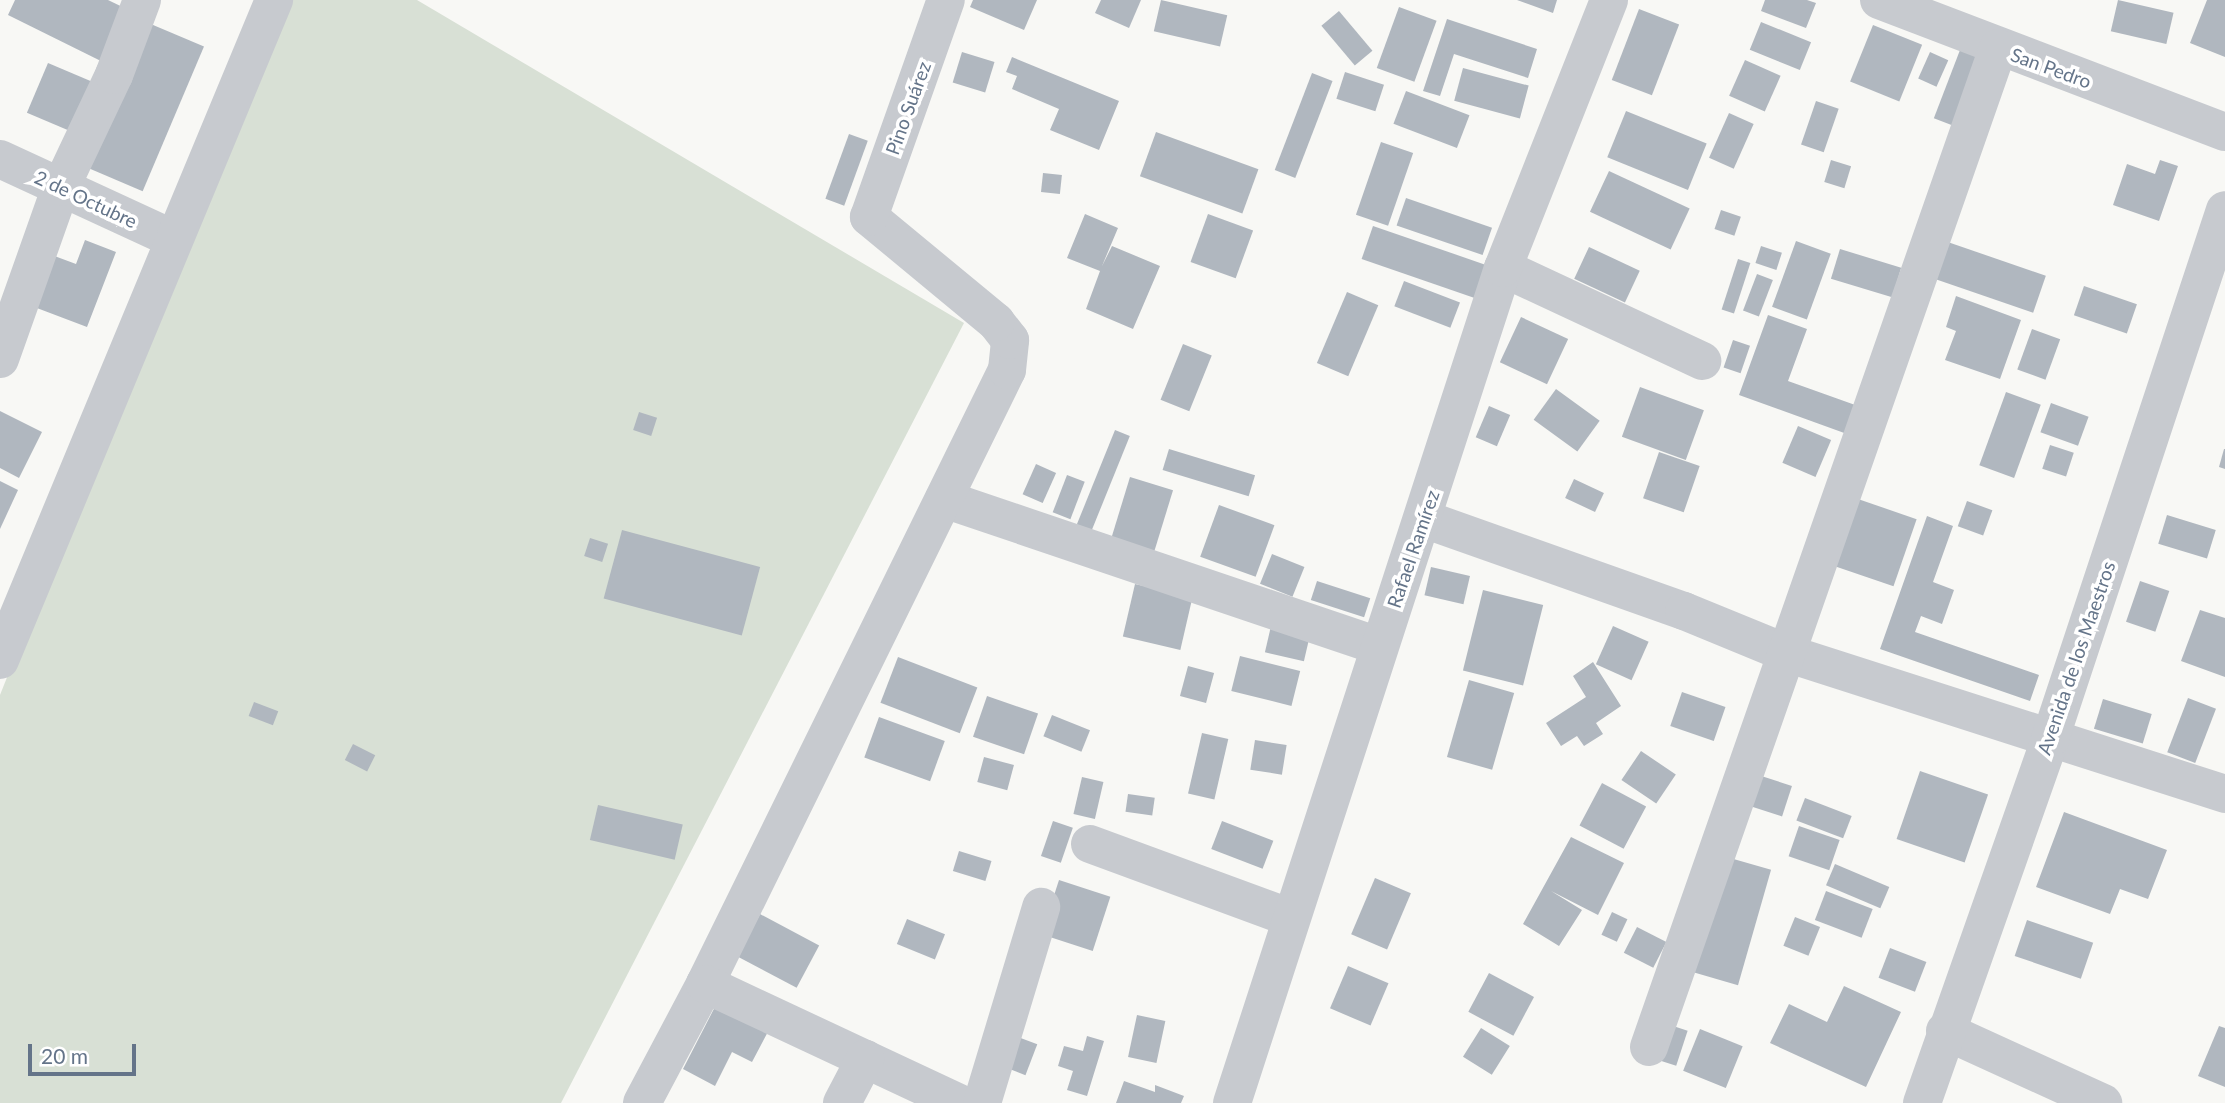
<!DOCTYPE html>
<meta charset="utf-8">
<style>
body{margin:0}
#map{position:relative;width:2225px;height:1103px;overflow:hidden;background:#f8f8f5;font-family:Lato,sans-serif}
div>[style]{position:absolute}
[style*='--x']{left:calc(var(--x)*1px);top:calc(var(--y)*1px);width:calc(var(--w)*1px);rotate:calc(var(--a)*1deg)}
.green>*{inset:0;background:#d8e0d5}
.building>*{inset:0;background:#b0b7bf;transform-origin:0 0}
.minor>*{height:38px;margin:-19px;padding:0 19px;transform-origin:19px;border-radius:19px;background:#c7cacf}
span{translate:-50% -50%;white-space:nowrap;text-align:center;line-height:1.15;-webkit-text-stroke:7px #fff;paint-order:stroke}
.street-label{font-size:19px;color:#647489}
.scale{position:absolute;left:28px;top:1044px;width:108px;height:32px;box-sizing:border-box;border:4px solid #647489;border-top:0;padding-left:9px;font-size:21px;line-height:24px;white-space:nowrap;color:#647489;-webkit-text-stroke:5px #fff;paint-order:stroke}
</style>
<div id="map">
<div class="green">
<div style="clip-path:polygon(277px 0,417px 0,964px 323px,561px 1103px,0 1103px,0 695px)"></div>
</div>
<div class="building">
<div style="clip-path:polygon(15px 0,108px 0,135px 13px,113px 67px,8px 15px)"></div>
<div style="clip-path:polygon(973px 0,1037px 0,1024px 30px,970px 7px)"></div>
<div style="clip-path:polygon(1101px 0,1141px 0,1129px 28px,1095px 13px)"></div>
<div style="left:1161px;top:0;width:68px;height:32px;rotate:13deg"></div>
<div style="clip-path:polygon(1517px 0,1557px 0,1553px 13px)"></div>
<div style="clip-path:polygon(1765px 0,1807px 0,1816px 3px,1806px 28px,1761px 11px)"></div>
<div style="left:2118px;top:0;width:57px;height:32px;rotate:13deg"></div>
<div style="clip-path:polygon(2207px 0,2225px 0,2225px 57px,2190px 43px)"></div>
<div style="left:1399px;top:7px;width:40px;height:65px;rotate:20deg"></div>
<div style="left:1639px;top:9px;width:43px;height:76px;rotate:21deg"></div>
<div style="left:1339px;top:11px;width:52px;height:23px;rotate:50deg"></div>
<div style="clip-path:polygon(1447px 19px,1537px 49px,1528px 78px,1454px 54px,1440px 96px,1423px 91px)"></div>
<div style="left:146px;top:22px;width:63px;height:157px;rotate:23deg"></div>
<div style="left:1761px;top:22px;width:54px;height:30px;rotate:22deg"></div>
<div style="left:1873px;top:25px;width:53px;height:61px;rotate:22deg"></div>
<div style="left:1960px;top:50px;width:28px;height:73px;rotate:21deg"></div>
<div style="left:962px;top:52px;width:34px;height:32px;rotate:17deg"></div>
<div style="left:1930px;top:52px;width:20px;height:29px;rotate:24deg"></div>
<div style="clip-path:polygon(1012px 57px,1119px 101px,1099px 150px,1050px 130px,1059px 109px,1012px 89px,1017px 76px,1006px 72px)"></div>
<div style="left:1745px;top:60px;width:39px;height:39px;rotate:24deg"></div>
<div style="left:48px;top:63px;width:50px;height:54px;rotate:23deg"></div>
<div style="left:1463px;top:68px;width:68px;height:34px;rotate:15deg"></div>
<div style="left:1345px;top:72px;width:41px;height:28px;rotate:18deg"></div>
<div style="left:1312px;top:73px;width:22px;height:104px;rotate:21deg"></div>
<div style="left:1406px;top:91px;width:68px;height:35px;rotate:21deg"></div>
<div style="left:1816px;top:101px;width:24px;height:46px;rotate:19deg"></div>
<div style="left:1626px;top:111px;width:87px;height:50px;rotate:22deg"></div>
<div style="left:1729px;top:113px;width:27px;height:49px;rotate:24deg"></div>
<div style="left:1156px;top:132px;width:109px;height:47px;rotate:20deg"></div>
<div style="left:849px;top:134px;width:20px;height:69px;rotate:20deg"></div>
<div style="left:1381px;top:142px;width:34px;height:77px;rotate:19deg"></div>
<div style="left:1831px;top:160px;width:21px;height:23px;rotate:17deg"></div>
<div style="clip-path:polygon(2160px 160px,2178px 166px,2159px 221px,2113px 205px,2127px 164px,2155px 174px)"></div>
<div style="left:1609px;top:171px;width:89px;height:45px;rotate:25deg"></div>
<div style="left:1043px;top:173px;width:19px;height:19px;rotate:6deg"></div>
<div style="left:1406px;top:198px;width:91px;height:29px;rotate:19deg"></div>
<div style="left:1721px;top:210px;width:21px;height:20px;rotate:19deg"></div>
<div style="clip-path:polygon(1085px 214px,1118px 228px,1102px 266px,1112px 246px,1160px 266px,1133px 329px,1086px 309px,1100px 271px,1067px 258px)"></div>
<div style="left:1208px;top:214px;width:48px;height:51px;rotate:20deg"></div>
<div style="left:1373px;top:226px;width:121px;height:35px;rotate:19deg"></div>
<div style="left:1939px;top:239px;width:113px;height:39px;rotate:19deg"></div>
<div style="clip-path:polygon(85px 240px,116px 252px,87px 327px,21px 302px,41px 251px,76px 264px)"></div>
<div style="left:1796px;top:241px;width:37px;height:70px;rotate:20deg"></div>
<div style="left:1761px;top:246px;width:22px;height:18px;rotate:18deg"></div>
<div style="left:1589px;top:247px;width:56px;height:35px;rotate:25deg"></div>
<div style="left:1840px;top:249px;width:64px;height:31px;rotate:17deg"></div>
<div style="left:1738px;top:259px;width:13px;height:53px;rotate:18deg"></div>
<div style="left:1757px;top:274px;width:17px;height:39px;rotate:21deg"></div>
<div style="left:1404px;top:281px;width:60px;height:27px;rotate:21deg"></div>
<div style="left:2084px;top:286px;width:56px;height:31px;rotate:19deg"></div>
<div style="left:1347px;top:292px;width:34px;height:77px;rotate:23deg"></div>
<div style="clip-path:polygon(1956px 296px,2021px 320px,2000px 379px,1945px 360px,1956px 331px,1946px 327px)"></div>
<div style="clip-path:polygon(1768px 315px,1807px 329px,1788px 381px,1858px 406px,1847px 434px,1739px 395px)"></div>
<div style="left:1521px;top:317px;width:52px;height:50px;rotate:25deg"></div>
<div style="left:2032px;top:329px;width:30px;height:43px;rotate:20deg"></div>
<div style="left:1733px;top:340px;width:18px;height:29px;rotate:19deg"></div>
<div style="left:1183px;top:344px;width:31px;height:60px;rotate:22deg"></div>
<div style="left:1640px;top:387px;width:68px;height:53px;rotate:20deg"></div>
<div style="left:1556px;top:389px;width:54px;height:38px;rotate:36deg"></div>
<div style="left:2006px;top:392px;width:37px;height:78px;rotate:20deg"></div>
<div style="left:2051px;top:403px;width:40px;height:31px;rotate:20deg"></div>
<div style="left:1489px;top:406px;width:23px;height:34px;rotate:23deg"></div>
<div style="clip-path:polygon(0 411px,42px 432px,19px 478px,0 468px)"></div>
<div style="left:639px;top:412px;width:19px;height:19px;rotate:18deg"></div>
<div style="left:1798px;top:426px;width:36px;height:40px;rotate:23deg"></div>
<div style="left:1115px;top:430px;width:16px;height:102px;rotate:22deg"></div>
<div style="left:2050px;top:445px;width:25px;height:25px;rotate:18deg"></div>
<div style="left:1169px;top:449px;width:90px;height:22px;rotate:17deg"></div>
<div style="clip-path:polygon(2224px 449px,2225px 449px,2225px 469px,2219px 467px)"></div>
<div style="left:1659px;top:452px;width:43px;height:49px;rotate:19deg"></div>
<div style="left:1036px;top:464px;width:22px;height:33px;rotate:24deg"></div>
<div style="left:1067px;top:475px;width:19px;height:40px;rotate:21deg"></div>
<div style="left:1130px;top:477px;width:45px;height:65px;rotate:17deg"></div>
<div style="left:1574px;top:479px;width:33px;height:21px;rotate:25deg"></div>
<div style="clip-path:polygon(0 481px,18px 490px,0 529px)"></div>
<div style="left:1858px;top:499px;width:62px;height:71px;rotate:19deg"></div>
<div style="left:1967px;top:501px;width:27px;height:27px;rotate:20deg"></div>
<div style="left:1219px;top:505px;width:59px;height:55px;rotate:20deg"></div>
<div style="left:2167px;top:515px;width:51px;height:30px;rotate:17deg"></div>
<div style="clip-path:polygon(1927px 516px,1953px 526px,1933px 582px,1954px 590px,1942px 624px,1921px 616px,1915px 632px,2039px 675px,2030px 701px,1880px 649px)"></div>
<div style="left:622px;top:530px;width:143px;height:71px;rotate:15deg"></div>
<div style="left:590px;top:538px;width:19px;height:19px;rotate:18deg"></div>
<div style="left:1272px;top:554px;width:35px;height:32px;rotate:22deg"></div>
<div style="left:1431px;top:567px;width:40px;height:29px;rotate:13deg"></div>
<div style="left:1317px;top:581px;width:56px;height:20px;rotate:18deg"></div>
<div style="left:2140px;top:581px;width:31px;height:43px;rotate:19deg"></div>
<div style="left:1135px;top:584px;width:59px;height:54px;rotate:13deg"></div>
<div style="left:1483px;top:590px;width:62px;height:83px;rotate:14deg"></div>
<div style="clip-path:polygon(2200px 610px,2225px 618px,2225px 677px,2181px 661px)"></div>
<div style="left:1271px;top:626px;width:40px;height:27px;rotate:13deg"></div>
<div style="left:1613px;top:626px;width:39px;height:42px;rotate:24deg"></div>
<div style="left:1240px;top:656px;width:62px;height:36px;rotate:14deg"></div>
<div style="left:898px;top:657px;width:85px;height:49px;rotate:21deg"></div>
<div style="clip-path:polygon(1593px 662px,1621px 706px,1596px 723px,1603px 734px,1584px 746px,1577px 736px,1561px 746px,1546px 723px,1586px 697px,1573px 676px)"></div>
<div style="left:1188px;top:666px;width:27px;height:31px;rotate:15deg"></div>
<div style="left:1469px;top:680px;width:47px;height:80px;rotate:16deg"></div>
<div style="left:1682px;top:692px;width:46px;height:36px;rotate:19deg"></div>
<div style="left:987px;top:696px;width:54px;height:43px;rotate:19deg"></div>
<div style="left:2188px;top:698px;width:30px;height:58px;rotate:21deg"></div>
<div style="left:2103px;top:699px;width:51px;height:31px;rotate:17deg"></div>
<div style="left:254px;top:702px;width:26px;height:15px;rotate:21deg"></div>
<div style="left:1052px;top:715px;width:41px;height:23px;rotate:22deg"></div>
<div style="left:879px;top:717px;width:70px;height:43px;rotate:20deg"></div>
<div style="left:1202px;top:733px;width:27px;height:62px;rotate:13deg"></div>
<div style="left:1255px;top:740px;width:32px;height:30px;rotate:9deg"></div>
<div style="left:353px;top:744px;width:25px;height:18px;rotate:27deg"></div>
<div style="left:1641px;top:751px;width:42px;height:35px;rotate:34deg"></div>
<div style="left:984px;top:757px;width:31px;height:26px;rotate:15deg"></div>
<div style="left:1920px;top:771px;width:72px;height:72px;rotate:19deg"></div>
<div style="left:1752px;top:773px;width:42px;height:32px;rotate:18deg"></div>
<div style="left:1082px;top:777px;width:22px;height:38px;rotate:13deg"></div>
<div style="left:1602px;top:783px;width:50px;height:48px;rotate:28deg"></div>
<div style="left:1128px;top:794px;width:27px;height:18px;rotate:8deg"></div>
<div style="left:1805px;top:798px;width:50px;height:24px;rotate:21deg"></div>
<div style="left:598px;top:805px;width:87px;height:36px;rotate:13deg"></div>
<div style="clip-path:polygon(2064px 812px,2167px 850px,2148px 899px,2120px 889px,2110px 914px,2036px 887px)"></div>
<div style="left:1053px;top:821px;width:21px;height:37px;rotate:19deg"></div>
<div style="left:1222px;top:821px;width:55px;height:30px;rotate:21deg"></div>
<div style="left:1799px;top:826px;width:43px;height:32px;rotate:19deg"></div>
<div style="clip-path:polygon(1571px 837px,1624px 863px,1598px 915px,1551px 891px,1582px 910px,1559px 946px,1523px 924px)"></div>
<div style="left:959px;top:851px;width:34px;height:21px;rotate:17deg"></div>
<div style="left:1723px;top:856px;width:50px;height:120px;rotate:16deg"></div>
<div style="left:1835px;top:864px;width:59px;height:23px;rotate:23deg"></div>
<div style="left:1375px;top:878px;width:39px;height:61px;rotate:23deg"></div>
<div style="left:1059px;top:880px;width:54px;height:57px;rotate:18deg"></div>
<div style="left:1826px;top:891px;width:50px;height:31px;rotate:21deg"></div>
<div style="left:1612px;top:912px;width:17px;height:25px;rotate:25deg"></div>
<div style="left:760px;top:914px;width:67px;height:48px;rotate:28deg"></div>
<div style="left:1795px;top:917px;width:27px;height:31px;rotate:22deg"></div>
<div style="left:907px;top:919px;width:41px;height:27px;rotate:22deg"></div>
<div style="left:2027px;top:920px;width:70px;height:38px;rotate:19deg"></div>
<div style="left:1637px;top:927px;width:33px;height:29px;rotate:27deg"></div>
<div style="left:1890px;top:948px;width:39px;height:32px;rotate:21deg"></div>
<div style="left:1348px;top:966px;width:44px;height:46px;rotate:23deg"></div>
<div style="left:1489px;top:973px;width:51px;height:44px;rotate:28deg"></div>
<div style="clip-path:polygon(1844px 986px,1901px 1012px,1866px 1087px,1770px 1043px,1789px 1004px,1827px 1022px)"></div>
<div style="clip-path:polygon(719px 999px,771px 1026px,752px 1062px,732px 1052px,715px 1086px,683px 1069px)"></div>
<div style="left:1137px;top:1015px;width:29px;height:43px;rotate:12deg"></div>
<div style="left:1661px;top:1022px;width:28px;height:37px;rotate:18deg"></div>
<div style="clip-path:polygon(2219px 1026px,2225px 1028px,2225px 1087px,2198px 1076px)"></div>
<div style="left:1481px;top:1028px;width:34px;height:34px;rotate:32deg"></div>
<div style="left:1700px;top:1029px;width:46px;height:45px;rotate:22deg"></div>
<div style="left:1013px;top:1035px;width:26px;height:33px;rotate:21deg"></div>
<div style="clip-path:polygon(1087px 1036px,1104px 1041px,1087px 1096px,1067px 1090px,1073px 1071px,1058px 1066px,1064px 1046px,1083px 1051px)"></div>
<div style="clip-path:polygon(1124px 1081px,1155px 1092px,1155px 1085px,1184px 1096px,1181px 1103px,1116px 1103px)"></div>
</div>
<div class="minor">
<div style="--x:1879;--y:0;--w:370;--a:20.9"></div>
<div style="--x:0;--y:159;--w:191;--a:24.8"></div>
<div style="--x:1503;--y:268;--w:220;--a:25"></div>
<div style="--x:0;--y:359;--w:182;--a:-70.5"></div>
<div style="--x:61;--y:187;--w:124;--a:-64.7"></div>
<div style="--x:114;--y:75;--w:80;--a:-69.5"></div>
<div style="--x:944;--y:499;--w:458;--a:18.7"></div>
<div style="--x:1424;--y:519;--w:276;--a:19.5"></div>
<div style="--x:1684;--y:611;--w:113;--a:22.3"></div>
<div style="--x:1789;--y:654;--w:458;--a:17.8"></div>
<div style="--x:0;--y:660;--w:715;--a:-67.45"></div>
<div style="--x:1090;--y:844;--w:214;--a:20.2"></div>
<div style="--x:705;--y:984;--w:684;--a:-63.81"></div>
<div style="--x:1007;--y:370;--w:30;--a:-84"></div>
<div style="--x:1010;--y:340;--w:23;--a:-128"></div>
<div style="--x:996;--y:322;--w:165;--a:-140.4"></div>
<div style="--x:869;--y:217;--w:230;--a:-70.5"></div>
<div style="--x:1945;--y:1031;--w:174;--a:24.5"></div>
<div style="--x:1649;--y:1047;--w:1058;--a:-70.74"></div>
<div style="--x:642;--y:1103;--w:135;--a:-62.1"></div>
<div style="--x:705;--y:984;--w:280;--a:25.1"></div>
<div style="--x:842;--y:1103;--w:50;--a:-62.4"></div>
<div style="--x:982;--y:1103;--w:205;--a:-73.2"></div>
<div style="--x:1232;--y:1103;--w:878;--a:-72.02"></div>
<div style="--x:1503;--y:268;--w:288;--a:-68.4"></div>
<div style="--x:1922;--y:1103;--w:386;--a:-70.6"></div>
<div style="--x:2050;--y:739;--w:557;--a:-71.7"></div>
</div>
<div class="street-label">
<span style="left:2051px;top:68px;rotate:20deg">San Pedro</span>
<span style="left:908px;top:108px;rotate:-70deg">Pino Suárez</span>
<span style="left:86px;top:199px;rotate:25deg">2 de Octubre</span>
<span style="left:1413px;top:549px;rotate:-71deg">Rafael Ramírez</span>
<span style="left:2076px;top:658px;rotate:-71deg">Avenida de los Maestros</span>
</div>
<div class="scale">20 m</div>
</div>
